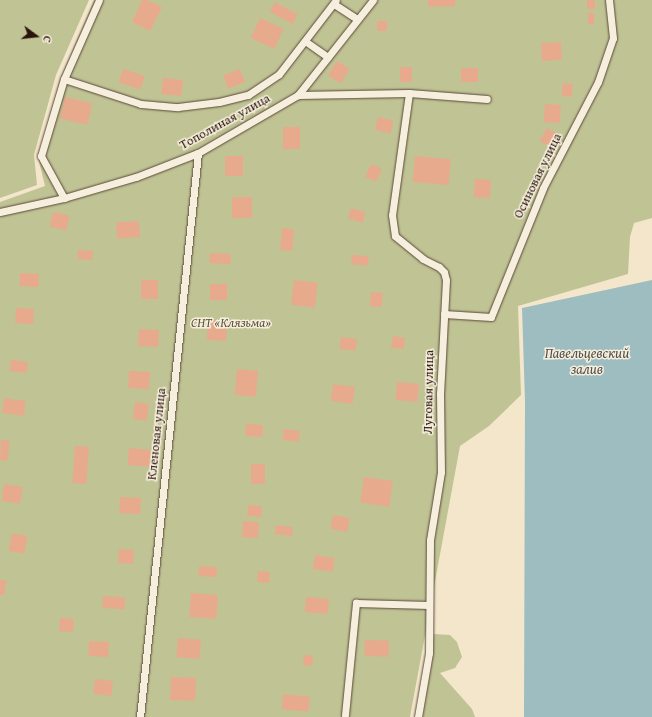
<!DOCTYPE html>
<meta charset="utf-8">
<style>
body{margin:0}
#map{position:relative;width:652px;height:717px;overflow:hidden;background:#f3e6cb;font-family:"Gentium Book Plus",serif}
div>[style]{position:absolute}
[style*='--x']{left:calc(var(--x)*1px);top:calc(var(--y)*1px);width:calc(var(--w)*1px);rotate:calc(var(--a)*1deg)}
.green>*{inset:0;background:#c0c394}
.water>*{inset:0;background:#9ebdc0}
.building>*{inset:0;background:#e8aa8d;transform-origin:0 0}
.roads{filter:drop-shadow(0 0 1px #5b483c) drop-shadow(0 0 1px #5b483c)}
.lane>*{height:7px;margin:-3.5px;padding:0 3.5px;transform-origin:3.5px;border-radius:3.5px;background:#f7efdd}
span{translate:-50% -50%;white-space:nowrap;text-align:center;line-height:1.15;-webkit-text-stroke:3px #f7efdd;paint-order:stroke}
.street-label{font-size:13px;color:#28140c}
.park-label{font-size:13px;color:#5d513c;font-style:italic}
.water-label{font-size:14px;color:#514f4b;font-style:italic}
.north{position:absolute;left:16px;top:16px;width:40px;height:40px;-webkit-text-stroke:3px #f7efdd;paint-order:stroke;rotate:105deg;font-size:11px;font-weight:700;line-height:16px;text-align:center;color:#28140c}
.north::after{content:'';display:block;margin:auto;width:14px;height:18px;background:#28140c;clip-path:polygon(50% 0,100% 100%,50% 72%,0 100%)}
</style>
<div id="map">
<div class="green">
<div style="clip-path:polygon(0 0,89px 0,56px 75px,34px 155px,37px 185px,0 198px)"></div>
<div style="clip-path:polygon(94px 0,652px 0,652px 218px,634px 223px,630px 237px,628px 274px,518px 306px,521px 395px,489px 426px,460px 446px,410px 717px,0 717px,0 202px,45px 186px,38px 157px,60px 79px)"></div>
<div style="clip-path:polygon(434px 634px,450px 635px,457px 642px,462px 657px,455px 668px,440px 673px,472px 709px,475px 717px,420px 717px)"></div>
</div>
<div class="water">
<div style="clip-path:polygon(652px 280px,652px 717px,524px 717px,525px 401px,522px 308px)"></div>
</div>
<div class="building">
<div style="clip-path:polygon(142px 0,147px 0,162px 7px,150px 31px,132px 22px)"></div>
<div style="clip-path:polygon(428px 0,455px 0,455px 6px,428px 7px)"></div>
<div style="left:587px;top:0;width:8px;height:9px"></div>
<div style="left:275px;top:2px;width:26px;height:11px;rotate:29deg"></div>
<div style="left:588px;top:13px;width:6px;height:11px"></div>
<div style="left:260px;top:18px;width:26px;height:22px;rotate:25deg"></div>
<div style="left:377px;top:21px;width:10px;height:10px"></div>
<div style="left:561px;top:42px;width:18px;height:20px;rotate:87deg"></div>
<div style="left:337px;top:61px;width:15px;height:17px;rotate:32deg"></div>
<div style="left:400px;top:67px;width:12px;height:15px"></div>
<div style="left:461px;top:68px;width:17px;height:14px"></div>
<div style="left:123px;top:69px;width:23px;height:14px;rotate:18deg"></div>
<div style="left:240px;top:69px;width:14px;height:18px;rotate:69deg"></div>
<div style="left:163px;top:78px;width:20px;height:16px;rotate:6deg"></div>
<div style="left:563px;top:83px;width:10px;height:13px;rotate:6deg"></div>
<div style="left:65px;top:97px;width:28px;height:22px;rotate:13deg"></div>
<div style="left:545px;top:104px;width:16px;height:18px;rotate:4deg"></div>
<div style="left:378px;top:117px;width:16px;height:13px;rotate:14deg"></div>
<div style="left:283px;top:127px;width:17px;height:22px"></div>
<div style="left:547px;top:128px;width:14px;height:15px;rotate:30deg"></div>
<div style="left:225px;top:156px;width:18px;height:20px"></div>
<div style="left:415px;top:156px;width:36px;height:26px;rotate:5deg"></div>
<div style="left:371px;top:164px;width:12px;height:14px;rotate:24deg"></div>
<div style="left:475px;top:179px;width:16px;height:18px;rotate:4deg"></div>
<div style="left:232px;top:197px;width:20px;height:21px"></div>
<div style="left:351px;top:208px;width:15px;height:11px;rotate:16deg"></div>
<div style="left:53px;top:212px;width:17px;height:15px;rotate:13deg"></div>
<div style="left:139px;top:221px;width:16px;height:23px;rotate:86deg"></div>
<div style="left:282px;top:228px;width:12px;height:22px;rotate:5deg"></div>
<div style="left:78px;top:250px;width:15px;height:9px;rotate:4deg"></div>
<div style="left:210px;top:253px;width:21px;height:10px;rotate:3deg"></div>
<div style="clip-path:polygon(352px 255px,369px 256px,367px 266px,351px 264px)"></div>
<div style="left:20px;top:273px;width:19px;height:13px;rotate:3deg"></div>
<div style="left:141px;top:280px;width:17px;height:19px"></div>
<div style="left:294px;top:280px;width:24px;height:25px;rotate:7deg"></div>
<div style="left:210px;top:284px;width:17px;height:16px"></div>
<div style="left:371px;top:292px;width:12px;height:14px;rotate:5deg"></div>
<div style="left:16px;top:308px;width:18px;height:15px;rotate:3deg"></div>
<div style="left:208px;top:320px;width:19px;height:20px;rotate:3deg"></div>
<div style="left:139px;top:329px;width:20px;height:17px;rotate:3deg"></div>
<div style="clip-path:polygon(393px 336px,405px 338px,404px 349px,391px 348px)"></div>
<div style="left:341px;top:337px;width:16px;height:12px;rotate:7deg"></div>
<div style="left:11px;top:360px;width:17px;height:11px;rotate:7deg"></div>
<div style="left:237px;top:369px;width:21px;height:26px;rotate:5deg"></div>
<div style="left:129px;top:371px;width:21px;height:17px;rotate:3deg"></div>
<div style="left:397px;top:382px;width:22px;height:18px;rotate:5deg"></div>
<div style="left:333px;top:384px;width:22px;height:17px;rotate:8deg"></div>
<div style="left:4px;top:398px;width:22px;height:15px;rotate:8deg"></div>
<div style="left:135px;top:402px;width:14px;height:17px;rotate:8deg"></div>
<div style="left:246px;top:424px;width:17px;height:12px;rotate:3deg"></div>
<div style="left:284px;top:429px;width:16px;height:11px;rotate:7deg"></div>
<div style="clip-path:polygon(1px 440px,10px 441px,7px 461px,0 460px)"></div>
<div style="left:75px;top:446px;width:14px;height:37px;rotate:4deg"></div>
<div style="left:129px;top:448px;width:22px;height:17px;rotate:5deg"></div>
<div style="left:251px;top:464px;width:14px;height:20px"></div>
<div style="left:364px;top:477px;width:29px;height:26px;rotate:8deg"></div>
<div style="left:4px;top:484px;width:19px;height:17px;rotate:9deg"></div>
<div style="left:120px;top:497px;width:21px;height:16px;rotate:3deg"></div>
<div style="left:248px;top:505px;width:14px;height:11px;rotate:4deg"></div>
<div style="left:333px;top:515px;width:17px;height:14px;rotate:10deg"></div>
<div style="left:243px;top:521px;width:16px;height:16px;rotate:4deg"></div>
<div style="left:276px;top:525px;width:17px;height:9px;rotate:7deg"></div>
<div style="left:12px;top:533px;width:16px;height:18px;rotate:11deg"></div>
<div style="left:119px;top:549px;width:15px;height:14px;rotate:4deg"></div>
<div style="left:315px;top:555px;width:20px;height:14px;rotate:9deg"></div>
<div style="left:199px;top:566px;width:18px;height:10px;rotate:3deg"></div>
<div style="left:258px;top:571px;width:12px;height:11px;rotate:5deg"></div>
<div style="clip-path:polygon(0 580px,6px 580px,4px 595px,0 595px)"></div>
<div style="left:191px;top:593px;width:27px;height:24px;rotate:4deg"></div>
<div style="left:103px;top:596px;width:22px;height:12px;rotate:3deg"></div>
<div style="left:306px;top:597px;width:23px;height:15px;rotate:5deg"></div>
<div style="left:60px;top:618px;width:14px;height:13px;rotate:4deg"></div>
<div style="left:178px;top:638px;width:23px;height:19px;rotate:5deg"></div>
<div style="left:365px;top:640px;width:24px;height:16px;rotate:2deg"></div>
<div style="left:89px;top:641px;width:20px;height:15px;rotate:3deg"></div>
<div style="left:304px;top:655px;width:9px;height:10px;rotate:6deg"></div>
<div style="left:171px;top:677px;width:25px;height:23px;rotate:2deg"></div>
<div style="left:95px;top:679px;width:18px;height:15px;rotate:6deg"></div>
<div style="left:283px;top:694px;width:27px;height:15px;rotate:6deg"></div>
</div>
<div class="roads">
<div class="lane">
<div style="--x:334;--y:4;--w:27;--a:33"></div>
<div style="--x:305;--y:41;--w:28;--a:35"></div>
<div style="--x:64;--y:79;--w:81;--a:18"></div>
<div style="--x:141;--y:104;--w:37;--a:5"></div>
<div style="--x:178;--y:107;--w:41;--a:-7"></div>
<div style="--x:219;--y:102;--w:30;--a:-14"></div>
<div style="--x:248;--y:95;--w:37;--a:-34"></div>
<div style="--x:279;--y:74;--w:93;--a:-52.4"></div>
<div style="--x:409;--y:93;--w:123;--a:97.9"></div>
<div style="--x:392;--y:215;--w:21;--a:82"></div>
<div style="--x:395;--y:236;--w:36;--a:39"></div>
<div style="--x:423;--y:259;--w:18;--a:27"></div>
<div style="--x:439;--y:267;--w:7;--a:45"></div>
<div style="--x:444;--y:272;--w:8;--a:76"></div>
<div style="--x:446;--y:280;--w:113;--a:93"></div>
<div style="--x:440;--y:393;--w:79;--a:89.3"></div>
<div style="--x:441;--y:472;--w:69;--a:99.2"></div>
<div style="--x:430;--y:540;--w:113;--a:90.5"></div>
<div style="--x:429;--y:653;--w:65;--a:99.8"></div>
<div style="--x:298;--y:95;--w:111;--a:-1"></div>
<div style="--x:409;--y:93;--w:78;--a:4.4"></div>
<div style="--x:64;--y:198;--w:48;--a:-118.7"></div>
<div style="--x:41;--y:156;--w:80;--a:-73.4"></div>
<div style="--x:64;--y:79;--w:86;--a:-66.1"></div>
<div style="--x:0;--y:212;--w:66;--a:-12.3"></div>
<div style="--x:64;--y:198;--w:75;--a:-16.3"></div>
<div style="--x:136;--y:177;--w:66;--a:-21.2"></div>
<div style="--x:198;--y:153;--w:116;--a:-30.1"></div>
<div style="--x:298;--y:95;--w:121;--a:-51.7"></div>
<div style="--x:444;--y:314;--w:47;--a:3.7"></div>
<div style="--x:491;--y:317;--w:139;--a:-68"></div>
<div style="--x:543;--y:188;--w:119;--a:-62.6"></div>
<div style="--x:598;--y:82;--w:46;--a:-71.2"></div>
<div style="--x:613;--y:38;--w:38;--a:-96"></div>
<div style="--x:345;--y:715;--w:113;--a:-84.4"></div>
<div style="--x:356;--y:603;--w:73;--a:1.6"></div>
<div style="--x:140;--y:717;--w:567;--a:-84.13"></div>
</div>
</div>
<div class="street-label">
<span style="left:225px;top:122px;rotate:-29deg">Тополиная улица</span>
<span style="left:538px;top:176px;rotate:-64deg">Осиновая улица</span>
<span style="left:429px;top:392px;rotate:-89deg">Луговая улица</span>
<span style="left:157px;top:434px;rotate:-84deg">Кленовая улица</span>
</div>
<div class="park-label">
<span style="left:231px;top:323px">СНТ «Клязьма»</span>
</div>
<div class="water-label">
<span style="left:587px;top:361px">Павельцевский<br>залив</span>
</div>
<div class="north">С</div>
</div>
